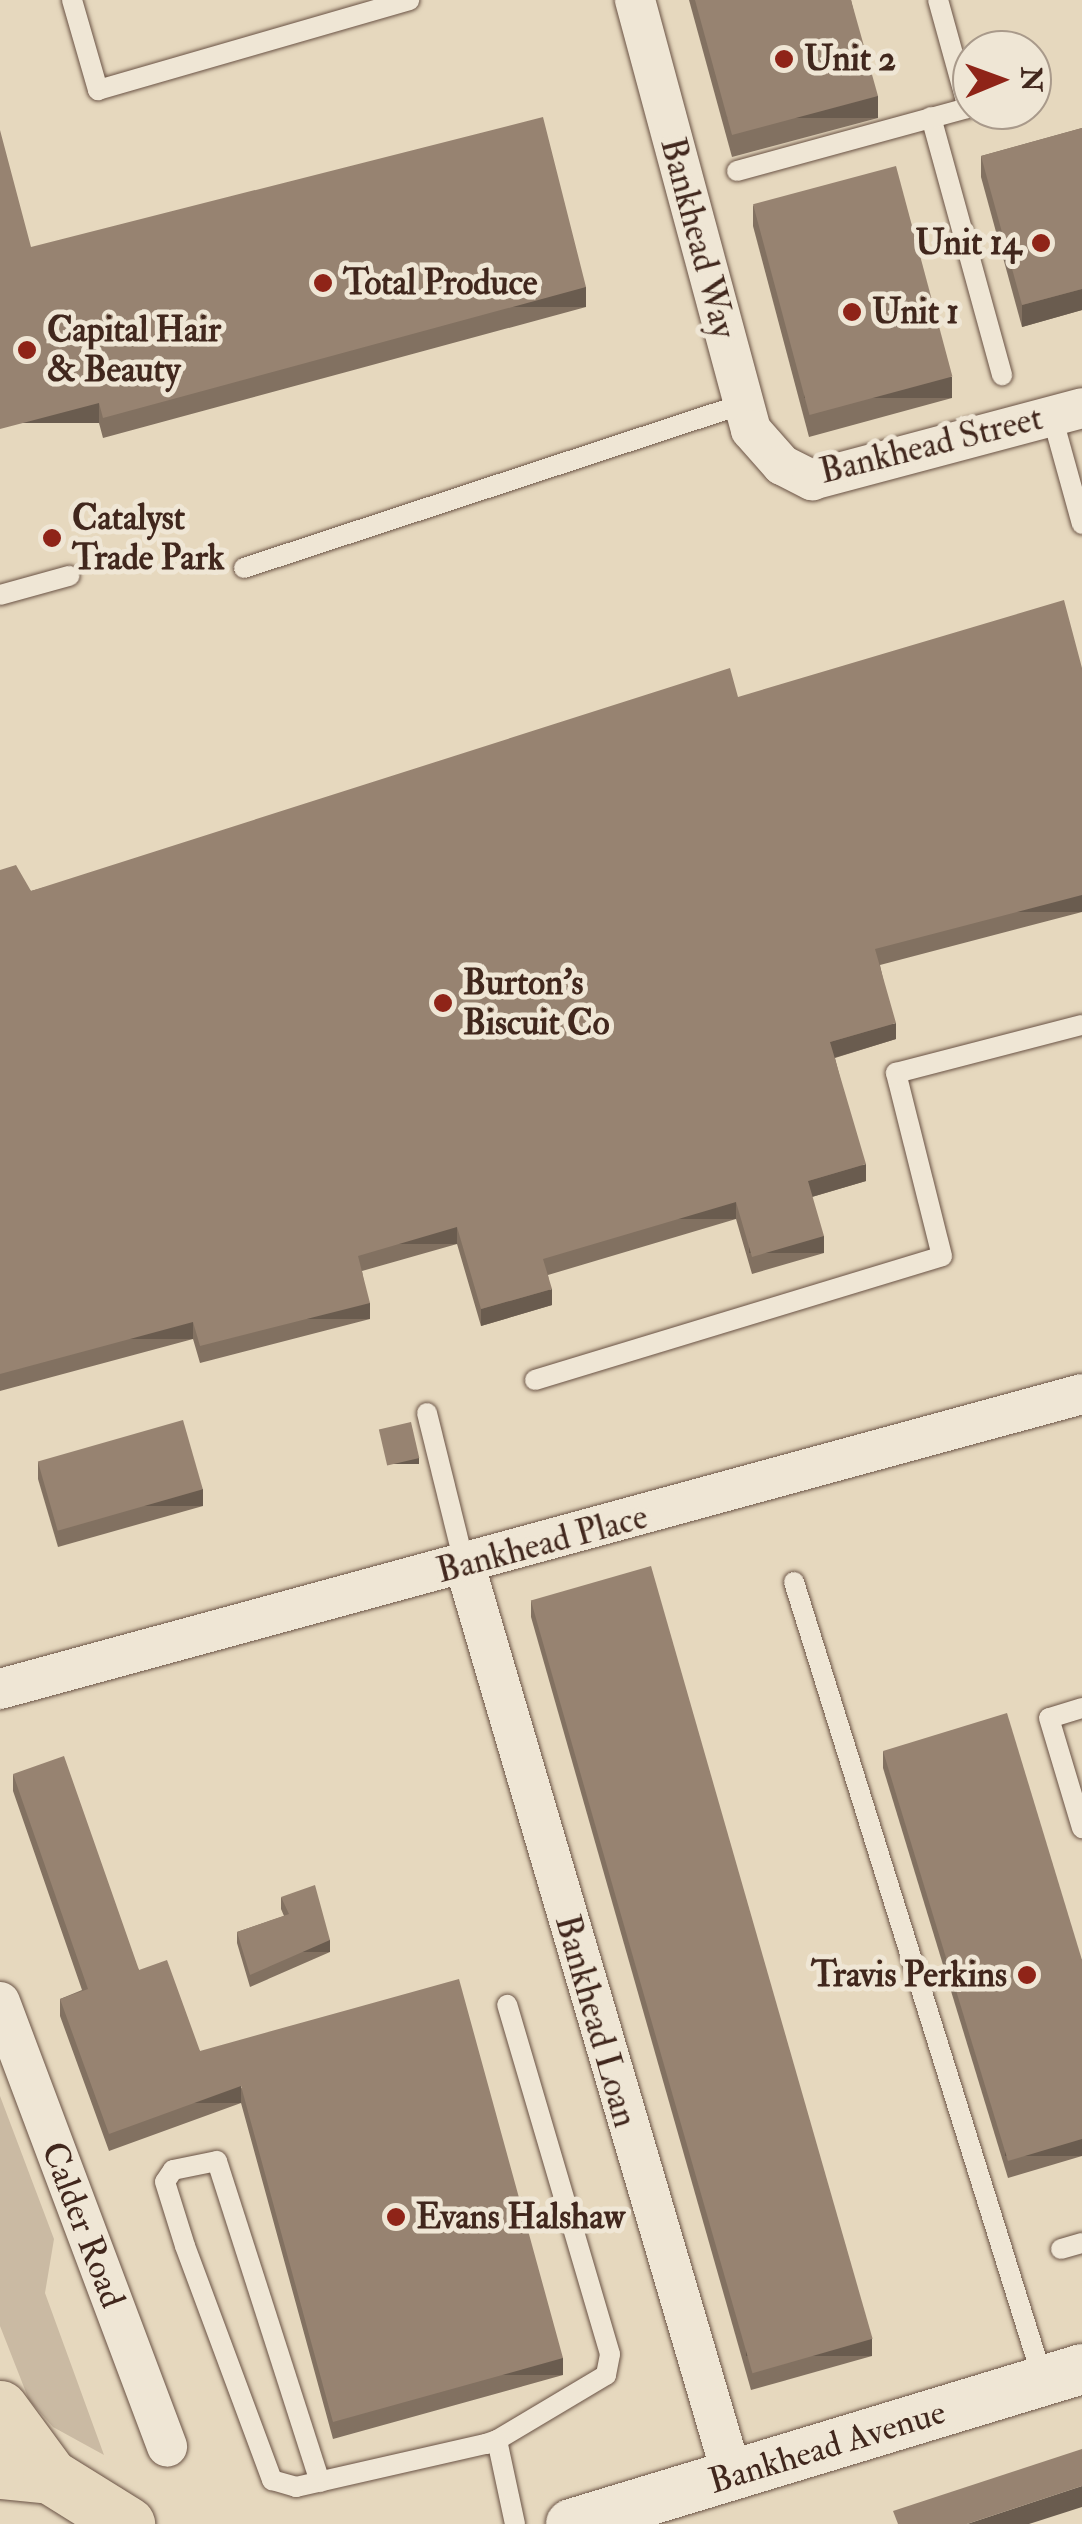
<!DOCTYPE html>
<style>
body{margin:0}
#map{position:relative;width:1082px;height:2524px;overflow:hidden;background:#e6d8be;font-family:"IM FELL Double Pica",serif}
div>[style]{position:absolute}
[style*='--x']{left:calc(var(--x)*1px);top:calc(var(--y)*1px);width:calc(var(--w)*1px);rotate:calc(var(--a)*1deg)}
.green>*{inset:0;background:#cabaa3}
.roads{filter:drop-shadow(0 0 2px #6a5345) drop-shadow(0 0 2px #6a5345)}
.service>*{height:20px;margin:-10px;padding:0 10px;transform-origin:10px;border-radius:10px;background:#efe6d5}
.minor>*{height:40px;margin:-20px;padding:0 20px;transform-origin:20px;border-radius:20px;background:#efe6d5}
.tertiary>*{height:50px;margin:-25px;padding:0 25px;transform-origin:25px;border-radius:25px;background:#efe6d5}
.primary>*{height:55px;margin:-27.5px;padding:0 27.5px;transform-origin:27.5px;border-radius:27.5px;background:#e6d8be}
.wall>*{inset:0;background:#827161}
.shaded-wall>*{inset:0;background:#6a5c4f;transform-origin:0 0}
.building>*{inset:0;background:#978371;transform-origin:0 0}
.dots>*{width:28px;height:28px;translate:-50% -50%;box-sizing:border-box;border:5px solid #efe6d5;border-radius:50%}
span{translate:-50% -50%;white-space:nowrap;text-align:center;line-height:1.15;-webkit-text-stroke:10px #efe6d5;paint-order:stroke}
.poi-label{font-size:35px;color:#41271d;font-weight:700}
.left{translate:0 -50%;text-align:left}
.right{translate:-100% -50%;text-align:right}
.street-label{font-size:35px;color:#41271d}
.north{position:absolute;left:952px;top:30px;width:100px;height:100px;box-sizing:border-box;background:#efe6d5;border:2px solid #a99a8b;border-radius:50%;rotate:89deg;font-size:28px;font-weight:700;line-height:40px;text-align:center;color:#41271d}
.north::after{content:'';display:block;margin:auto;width:35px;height:45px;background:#8f2418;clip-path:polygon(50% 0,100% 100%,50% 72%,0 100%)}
</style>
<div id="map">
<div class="green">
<div style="clip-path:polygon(0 2096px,54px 2239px,45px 2293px,104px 2455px,53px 2427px,29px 2400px,0 2326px)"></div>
</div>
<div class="roads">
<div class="service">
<div style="--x:72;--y:0;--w:94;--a:73.9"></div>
<div style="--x:98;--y:90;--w:324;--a:-16.1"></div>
<div style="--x:931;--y:117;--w:268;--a:74.6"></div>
<div style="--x:737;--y:171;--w:239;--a:-15.3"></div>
<div style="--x:968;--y:108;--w:112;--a:-105.5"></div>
<div style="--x:1052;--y:416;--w:112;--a:74.5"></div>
<div style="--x:244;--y:568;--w:525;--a:-18.19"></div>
<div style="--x:0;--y:595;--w:72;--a:-15.4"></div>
<div style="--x:535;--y:1380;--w:425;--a:-16.9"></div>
<div style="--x:942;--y:1256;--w:189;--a:-104.1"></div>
<div style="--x:896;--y:1073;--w:192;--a:-14.5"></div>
<div style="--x:427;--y:1413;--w:158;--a:76.1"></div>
<div style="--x:794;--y:1582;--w:836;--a:72.67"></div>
<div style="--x:1082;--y:1708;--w:34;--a:163"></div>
<div style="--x:1049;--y:1718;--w:115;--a:73.3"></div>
<div style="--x:1061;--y:2249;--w:22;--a:-16"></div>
<div style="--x:497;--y:2440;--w:127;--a:-30.8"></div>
<div style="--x:606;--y:2375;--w:21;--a:-79"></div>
<div style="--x:610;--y:2354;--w:364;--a:-106.4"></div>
<div style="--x:320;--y:2482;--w:337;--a:-107.8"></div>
<div style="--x:217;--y:2161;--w:45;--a:168.4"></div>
<div style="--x:173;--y:2170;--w:14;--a:124"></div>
<div style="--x:165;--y:2182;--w:67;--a:72.6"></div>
<div style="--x:185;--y:2246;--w:250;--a:69.6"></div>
<div style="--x:272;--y:2480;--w:25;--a:16"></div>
<div style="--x:296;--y:2487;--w:195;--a:-12.8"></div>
<div style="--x:486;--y:2444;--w:12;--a:-20"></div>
<div style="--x:497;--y:2440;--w:86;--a:77.9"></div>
</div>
<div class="minor">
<div style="--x:635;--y:0;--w:445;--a:74.9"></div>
<div style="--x:751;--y:430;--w:47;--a:48.5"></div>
<div style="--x:782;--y:465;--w:34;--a:27"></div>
<div style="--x:812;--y:480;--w:279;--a:-14.9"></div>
<div style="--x:465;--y:1566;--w:947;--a:73.63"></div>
<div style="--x:0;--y:1689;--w:1121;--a:-15.25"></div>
<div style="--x:0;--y:2002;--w:475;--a:69.4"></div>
</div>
<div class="tertiary">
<div style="--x:571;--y:2524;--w:534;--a:-16.87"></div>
</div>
<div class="primary">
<div style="--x:0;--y:2408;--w:84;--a:53.7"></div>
<div style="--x:0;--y:2471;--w:50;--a:5.7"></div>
<div style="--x:50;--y:2476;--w:91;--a:31.9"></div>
</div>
</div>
<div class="wall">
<div style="clip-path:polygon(689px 0,851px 0,878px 118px,732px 157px)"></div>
<div style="clip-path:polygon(1082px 128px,1082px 310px,1022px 327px,981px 177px,981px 156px)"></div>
<div style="clip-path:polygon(753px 205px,952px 398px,809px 437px,753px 226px)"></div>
<div style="clip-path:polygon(31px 247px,586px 307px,103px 438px,99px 423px)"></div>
<div style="clip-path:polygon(738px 697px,1082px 912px,880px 965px,896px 1039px,835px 1058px,866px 1181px,812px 1197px,824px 1253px,752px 1274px,736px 1219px,548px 1275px,552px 1305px,481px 1326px,457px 1244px,362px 1271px,370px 1319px,200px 1363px,193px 1339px,0 1391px,0 870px,31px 891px)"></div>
<div style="clip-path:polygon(38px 1462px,203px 1506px,58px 1547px,38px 1479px)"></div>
<div style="clip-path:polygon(531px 1600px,872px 2356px,751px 2390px,531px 1617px)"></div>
<div style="clip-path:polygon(883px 1751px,1082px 1960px,1082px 2156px,1008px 2178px,883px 1768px)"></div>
<div style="clip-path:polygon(13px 1774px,139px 1970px,200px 2051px,563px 2375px,333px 2439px,241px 2103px,109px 2151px,60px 2016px,60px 1999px,82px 1990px,13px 1791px)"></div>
<div style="clip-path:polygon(281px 1897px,330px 1952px,250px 1987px,237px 1943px,237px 1932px,284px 1916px,281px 1909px)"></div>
</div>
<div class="shaded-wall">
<div style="left:878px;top:96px;width:22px;height:151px;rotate:90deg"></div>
<div style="left:586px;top:287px;width:20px;height:500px;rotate:90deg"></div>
<div style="clip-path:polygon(1082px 289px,1082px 310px,1022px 327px,1022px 305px)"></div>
<div style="left:952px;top:377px;width:21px;height:148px;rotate:90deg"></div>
<div style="left:99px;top:403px;width:20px;height:102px;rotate:90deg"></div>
<div style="left:1082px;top:895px;width:17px;height:214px;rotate:90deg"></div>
<div style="clip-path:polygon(896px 1023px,896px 1039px,830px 1059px,830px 1042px)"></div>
<div style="clip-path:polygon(866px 1164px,866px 1181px,808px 1198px,808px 1181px)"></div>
<div style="left:736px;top:1202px;width:17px;height:201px;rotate:90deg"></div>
<div style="left:457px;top:1227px;width:17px;height:103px;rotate:90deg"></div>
<div style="left:824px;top:1236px;width:17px;height:75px;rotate:90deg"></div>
<div style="clip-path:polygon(552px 1289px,552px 1305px,481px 1326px,481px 1309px)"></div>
<div style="left:370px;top:1303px;width:16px;height:175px;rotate:90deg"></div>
<div style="left:193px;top:1322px;width:17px;height:200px;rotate:90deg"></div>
<div style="left:419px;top:1458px;width:6px;height:32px;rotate:90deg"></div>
<div style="left:203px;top:1489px;width:17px;height:151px;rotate:90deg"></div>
<div style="left:330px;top:1940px;width:12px;height:87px;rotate:90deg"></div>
<div style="left:241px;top:2086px;width:17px;height:140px;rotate:90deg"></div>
<div style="left:1082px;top:2139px;width:17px;height:77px;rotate:90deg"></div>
<div style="left:872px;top:2339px;width:17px;height:126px;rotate:90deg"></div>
<div style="left:563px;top:2358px;width:17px;height:239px;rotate:90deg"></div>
<div style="clip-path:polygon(1082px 2486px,1082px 2507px,1029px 2524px,967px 2524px)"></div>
</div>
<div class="building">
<div style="clip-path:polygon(695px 0,851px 0,878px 96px,732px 135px)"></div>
<div style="clip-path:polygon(543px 117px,586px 287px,103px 418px,99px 403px,0 429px,0 130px,31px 247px)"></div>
<div style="clip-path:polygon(1082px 128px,1082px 289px,1022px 305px,981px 156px)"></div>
<div style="left:896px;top:166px;width:218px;height:148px;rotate:75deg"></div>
<div style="clip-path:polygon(1064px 600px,1082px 668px,1082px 895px,875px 949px,896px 1023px,830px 1042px,866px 1164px,808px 1181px,824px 1236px,752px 1257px,736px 1202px,543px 1259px,552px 1289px,481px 1309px,457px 1227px,358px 1256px,370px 1303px,200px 1346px,193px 1322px,0 1374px,0 870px,16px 865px,31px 891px,730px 668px,738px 697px)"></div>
<div style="left:183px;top:1420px;width:72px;height:151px;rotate:74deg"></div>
<div style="left:411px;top:1422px;width:37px;height:33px;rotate:77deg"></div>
<div style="left:651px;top:1566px;width:804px;height:125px;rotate:74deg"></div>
<div style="clip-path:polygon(1007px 1713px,1082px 1960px,1082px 2139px,1008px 2161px,883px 1751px)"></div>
<div style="clip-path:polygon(64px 1756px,139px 1970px,167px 1960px,200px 2051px,459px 1979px,563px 2358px,333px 2422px,241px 2086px,109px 2134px,60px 1999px,88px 1989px,13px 1774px)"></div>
<div style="clip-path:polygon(315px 1885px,330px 1940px,250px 1975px,237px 1932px,289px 1914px,281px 1897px)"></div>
<div style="clip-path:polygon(1082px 2449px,1082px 2486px,967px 2524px,898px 2524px,893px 2511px)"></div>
</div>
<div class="dots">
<div style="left:784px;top:59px;background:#8f2418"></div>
<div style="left:1041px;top:243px;background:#8f2418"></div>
<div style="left:323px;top:283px;background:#8f2418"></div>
<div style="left:852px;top:312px;background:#8f2418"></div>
<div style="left:27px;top:350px;background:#8f2418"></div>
<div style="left:52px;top:538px;background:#8f2418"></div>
<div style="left:443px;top:1003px;background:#8f2418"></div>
<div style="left:1027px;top:1975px;background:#8f2418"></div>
<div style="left:396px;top:2217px;background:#8f2418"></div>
</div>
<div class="poi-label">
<span class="left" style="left:804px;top:59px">Unit 2</span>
<span class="right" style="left:1021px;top:243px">Unit 14</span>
<span class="left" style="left:343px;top:283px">Total Produce</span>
<span class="left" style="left:872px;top:312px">Unit 1</span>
<span class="left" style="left:47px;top:350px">Capital Hair<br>&amp; Beauty</span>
<span class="left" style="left:72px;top:538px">Catalyst<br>Trade Park</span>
<span class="left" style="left:463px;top:1003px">Burton's<br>Biscuit Co</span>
<span class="right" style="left:1007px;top:1975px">Travis Perkins</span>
<span class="left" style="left:416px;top:2217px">Evans Halshaw</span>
</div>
<div class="street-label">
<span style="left:698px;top:238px;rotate:75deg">Bankhead Way</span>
<span style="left:931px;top:445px;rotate:-14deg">Bankhead Street</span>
<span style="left:542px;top:1544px;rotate:-15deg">Bankhead Place</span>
<span style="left:596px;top:2021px;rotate:74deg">Bankhead Loan</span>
<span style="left:83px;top:2225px;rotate:69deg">Calder Road</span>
<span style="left:827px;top:2447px;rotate:-17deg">Bankhead Avenue</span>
</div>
<div class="north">N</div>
</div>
